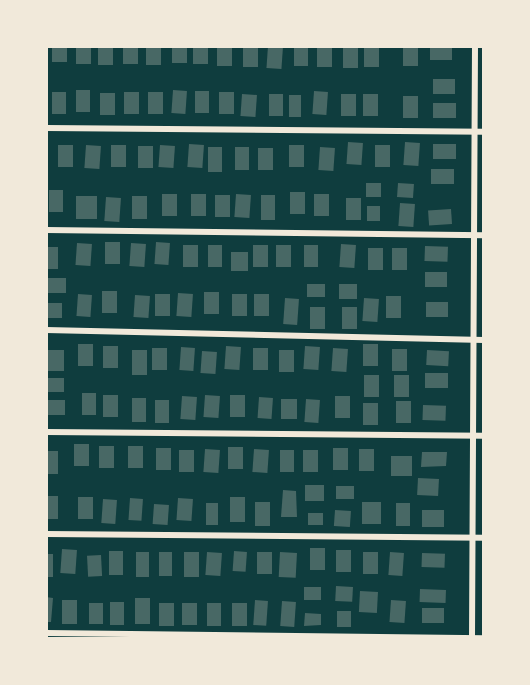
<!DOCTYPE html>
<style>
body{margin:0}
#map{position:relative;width:530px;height:685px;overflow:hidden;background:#0f3d3e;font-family:Montserrat,sans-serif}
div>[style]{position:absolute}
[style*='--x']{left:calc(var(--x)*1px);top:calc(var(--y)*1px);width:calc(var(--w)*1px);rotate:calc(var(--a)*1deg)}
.building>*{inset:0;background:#486865;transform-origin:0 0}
.minor>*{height:6px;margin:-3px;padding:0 3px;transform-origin:3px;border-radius:3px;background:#f1e9da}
span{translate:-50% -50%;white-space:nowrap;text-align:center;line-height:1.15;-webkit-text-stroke:6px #f1e9da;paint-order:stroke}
.frame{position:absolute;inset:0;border:48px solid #f1e9da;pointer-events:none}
</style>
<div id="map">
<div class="building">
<div style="left:52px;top:46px;width:15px;height:16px"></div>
<div style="left:76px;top:46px;width:15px;height:18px"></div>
<div style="left:98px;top:46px;width:15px;height:19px"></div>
<div style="left:123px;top:46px;width:15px;height:18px"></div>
<div style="left:146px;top:46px;width:15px;height:19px"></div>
<div style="left:172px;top:46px;width:15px;height:17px"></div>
<div style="left:193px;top:46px;width:15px;height:18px"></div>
<div style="left:217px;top:46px;width:15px;height:20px"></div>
<div style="left:243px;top:46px;width:15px;height:21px"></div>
<div style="left:268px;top:46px;width:15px;height:22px;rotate:4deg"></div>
<div style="left:294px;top:46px;width:14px;height:20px"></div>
<div style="left:317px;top:46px;width:15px;height:21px"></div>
<div style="left:343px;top:46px;width:15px;height:22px"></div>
<div style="left:364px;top:46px;width:15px;height:21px"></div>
<div style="left:403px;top:46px;width:15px;height:20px"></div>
<div style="left:430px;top:46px;width:22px;height:14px"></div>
<div style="left:433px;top:79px;width:22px;height:15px"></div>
<div style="left:76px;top:90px;width:14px;height:22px"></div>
<div style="left:173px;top:90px;width:14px;height:23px;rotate:4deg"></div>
<div style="left:195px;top:91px;width:14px;height:22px"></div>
<div style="left:314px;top:91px;width:14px;height:23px;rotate:4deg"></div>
<div style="left:52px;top:92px;width:14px;height:22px"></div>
<div style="left:124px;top:92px;width:15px;height:22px"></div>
<div style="left:148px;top:92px;width:15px;height:22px"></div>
<div style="left:219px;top:92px;width:15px;height:22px"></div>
<div style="left:100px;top:93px;width:15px;height:22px"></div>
<div style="left:242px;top:94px;width:15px;height:22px;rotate:4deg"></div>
<div style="left:269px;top:94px;width:14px;height:22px"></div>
<div style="left:341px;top:94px;width:15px;height:22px"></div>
<div style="left:363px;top:94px;width:15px;height:22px"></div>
<div style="left:289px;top:95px;width:12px;height:22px"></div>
<div style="left:403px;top:96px;width:15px;height:22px"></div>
<div style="left:456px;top:103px;width:15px;height:23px;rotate:90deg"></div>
<div style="left:348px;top:142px;width:15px;height:22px;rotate:4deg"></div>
<div style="left:405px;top:142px;width:15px;height:23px;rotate:4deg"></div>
<div style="left:189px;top:144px;width:15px;height:23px;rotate:4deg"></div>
<div style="left:456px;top:144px;width:15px;height:23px;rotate:90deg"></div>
<div style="left:58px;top:145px;width:15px;height:22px"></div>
<div style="left:86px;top:145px;width:15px;height:23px;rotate:4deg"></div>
<div style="left:111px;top:145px;width:15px;height:22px"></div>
<div style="left:160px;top:145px;width:15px;height:22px;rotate:4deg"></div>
<div style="left:289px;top:145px;width:15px;height:22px"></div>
<div style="left:375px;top:145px;width:15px;height:22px"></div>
<div style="left:138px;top:146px;width:15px;height:22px"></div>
<div style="left:208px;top:147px;width:14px;height:25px"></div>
<div style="left:235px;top:147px;width:14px;height:23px"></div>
<div style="left:320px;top:147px;width:15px;height:23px;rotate:4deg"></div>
<div style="left:258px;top:148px;width:15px;height:22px"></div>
<div style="left:454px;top:169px;width:15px;height:23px;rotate:90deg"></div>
<div style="left:366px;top:183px;width:15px;height:14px"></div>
<div style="left:398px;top:183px;width:16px;height:14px;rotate:4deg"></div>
<div style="left:49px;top:190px;width:14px;height:22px"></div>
<div style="left:290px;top:192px;width:15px;height:22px"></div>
<div style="left:162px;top:194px;width:15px;height:22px"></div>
<div style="left:191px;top:194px;width:15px;height:22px"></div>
<div style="left:236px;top:194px;width:15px;height:23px;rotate:4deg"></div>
<div style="left:314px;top:194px;width:15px;height:22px"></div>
<div style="left:215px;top:195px;width:15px;height:22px"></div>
<div style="left:261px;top:195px;width:14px;height:25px"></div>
<div style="left:76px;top:196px;width:21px;height:23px"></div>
<div style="left:132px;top:196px;width:15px;height:23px"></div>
<div style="left:106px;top:197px;width:15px;height:24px;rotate:4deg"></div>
<div style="left:346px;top:198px;width:15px;height:22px"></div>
<div style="left:400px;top:203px;width:15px;height:23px;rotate:4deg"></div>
<div style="left:367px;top:206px;width:13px;height:15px"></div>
<div style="left:451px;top:209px;width:15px;height:23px;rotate:86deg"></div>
<div style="left:105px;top:242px;width:15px;height:22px"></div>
<div style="left:156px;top:242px;width:14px;height:22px;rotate:4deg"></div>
<div style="left:77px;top:243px;width:15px;height:22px;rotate:4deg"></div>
<div style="left:131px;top:243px;width:15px;height:23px;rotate:4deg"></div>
<div style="left:341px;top:244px;width:15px;height:23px;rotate:4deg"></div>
<div style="left:183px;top:245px;width:15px;height:22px"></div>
<div style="left:208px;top:245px;width:14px;height:22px"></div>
<div style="left:253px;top:245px;width:15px;height:22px"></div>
<div style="left:276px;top:245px;width:15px;height:22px"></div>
<div style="left:304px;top:245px;width:14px;height:22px"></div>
<div style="left:425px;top:246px;width:23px;height:15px;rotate:2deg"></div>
<div style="left:46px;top:247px;width:12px;height:22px"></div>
<div style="left:368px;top:248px;width:15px;height:22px"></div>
<div style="left:392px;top:248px;width:15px;height:22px"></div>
<div style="left:231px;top:252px;width:17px;height:19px"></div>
<div style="left:425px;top:272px;width:22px;height:15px"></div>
<div style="left:46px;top:278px;width:20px;height:15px"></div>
<div style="left:307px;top:284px;width:18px;height:13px"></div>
<div style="left:339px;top:284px;width:18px;height:15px"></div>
<div style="left:102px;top:291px;width:15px;height:22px"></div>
<div style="left:204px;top:292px;width:15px;height:22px"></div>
<div style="left:178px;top:293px;width:15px;height:23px;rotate:4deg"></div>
<div style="left:78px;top:294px;width:14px;height:22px;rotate:4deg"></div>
<div style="left:155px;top:294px;width:15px;height:22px"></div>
<div style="left:232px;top:294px;width:15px;height:22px"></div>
<div style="left:254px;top:294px;width:15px;height:22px"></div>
<div style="left:135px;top:295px;width:15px;height:22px;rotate:4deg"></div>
<div style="left:386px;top:296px;width:15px;height:22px"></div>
<div style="left:285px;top:298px;width:14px;height:26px;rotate:4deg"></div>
<div style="left:364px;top:298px;width:15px;height:23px;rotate:4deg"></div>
<div style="left:448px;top:302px;width:15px;height:22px;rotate:90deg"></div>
<div style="left:46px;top:303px;width:16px;height:15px"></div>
<div style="left:310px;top:307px;width:15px;height:22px"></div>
<div style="left:342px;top:307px;width:15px;height:22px"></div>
<div style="left:78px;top:344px;width:15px;height:22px"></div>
<div style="left:363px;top:344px;width:15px;height:22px"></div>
<div style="left:103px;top:346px;width:15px;height:22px"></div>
<div style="left:226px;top:346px;width:15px;height:23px;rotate:4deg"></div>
<div style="left:305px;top:346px;width:15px;height:23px;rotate:4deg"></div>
<div style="left:181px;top:347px;width:14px;height:23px;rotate:4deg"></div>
<div style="left:152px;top:348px;width:15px;height:22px"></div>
<div style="left:253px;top:348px;width:15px;height:22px"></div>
<div style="left:333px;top:348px;width:15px;height:23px;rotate:4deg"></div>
<div style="left:392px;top:349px;width:15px;height:22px"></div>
<div style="left:46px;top:350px;width:18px;height:21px"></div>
<div style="left:132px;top:350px;width:15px;height:25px"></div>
<div style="left:279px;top:350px;width:15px;height:22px"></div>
<div style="left:427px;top:350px;width:22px;height:15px;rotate:3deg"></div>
<div style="left:202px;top:351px;width:15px;height:22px;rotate:4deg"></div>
<div style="left:425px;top:373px;width:23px;height:15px"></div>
<div style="left:364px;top:375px;width:15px;height:22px"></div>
<div style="left:394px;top:375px;width:15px;height:22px"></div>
<div style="left:46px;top:378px;width:18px;height:14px"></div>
<div style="left:82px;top:393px;width:14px;height:22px"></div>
<div style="left:103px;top:395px;width:15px;height:22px"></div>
<div style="left:205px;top:395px;width:15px;height:22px;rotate:4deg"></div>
<div style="left:230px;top:395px;width:15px;height:22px"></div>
<div style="left:182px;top:396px;width:15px;height:23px;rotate:4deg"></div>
<div style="left:335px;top:396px;width:15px;height:22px"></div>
<div style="left:259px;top:397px;width:14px;height:21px;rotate:4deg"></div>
<div style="left:132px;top:398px;width:14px;height:24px"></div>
<div style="left:281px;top:399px;width:16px;height:20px"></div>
<div style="left:306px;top:399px;width:14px;height:23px;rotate:4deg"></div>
<div style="left:46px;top:400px;width:19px;height:15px"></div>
<div style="left:155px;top:400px;width:14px;height:23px"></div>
<div style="left:396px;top:401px;width:15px;height:22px"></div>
<div style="left:363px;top:403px;width:15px;height:22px"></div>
<div style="left:423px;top:405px;width:23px;height:15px;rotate:2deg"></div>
<div style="left:74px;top:444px;width:15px;height:22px"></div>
<div style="left:99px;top:446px;width:15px;height:22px"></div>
<div style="left:128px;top:446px;width:15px;height:22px"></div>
<div style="left:228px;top:447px;width:15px;height:22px"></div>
<div style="left:156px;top:448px;width:15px;height:22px"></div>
<div style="left:333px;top:448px;width:15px;height:22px"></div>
<div style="left:205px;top:449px;width:15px;height:23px;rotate:4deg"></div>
<div style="left:254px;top:449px;width:15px;height:23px;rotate:4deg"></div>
<div style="left:359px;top:449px;width:15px;height:22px"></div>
<div style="left:179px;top:450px;width:15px;height:22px"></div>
<div style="left:280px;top:450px;width:14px;height:22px"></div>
<div style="left:303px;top:450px;width:15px;height:22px"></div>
<div style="left:46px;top:451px;width:12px;height:23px"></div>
<div style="clip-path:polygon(422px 452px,447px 452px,446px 466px,421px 467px)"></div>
<div style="left:391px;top:456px;width:21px;height:20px"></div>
<div style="left:418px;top:478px;width:21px;height:17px;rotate:3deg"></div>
<div style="left:305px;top:485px;width:19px;height:16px"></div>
<div style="left:336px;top:486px;width:18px;height:13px"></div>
<div style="clip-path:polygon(283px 490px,296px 491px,297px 517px,281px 517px)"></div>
<div style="left:46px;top:496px;width:12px;height:23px"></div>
<div style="left:78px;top:497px;width:15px;height:22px"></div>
<div style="left:230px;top:497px;width:15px;height:25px"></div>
<div style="left:130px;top:498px;width:13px;height:22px;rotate:4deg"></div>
<div style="left:178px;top:498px;width:15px;height:22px;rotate:4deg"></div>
<div style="left:103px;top:499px;width:14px;height:24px;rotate:4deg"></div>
<div style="left:255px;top:502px;width:15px;height:24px"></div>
<div style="left:362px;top:502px;width:19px;height:22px"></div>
<div style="left:206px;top:503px;width:12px;height:22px"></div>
<div style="left:396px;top:503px;width:14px;height:23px"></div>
<div style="left:154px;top:504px;width:15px;height:20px;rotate:4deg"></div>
<div style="left:335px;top:510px;width:16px;height:16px;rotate:4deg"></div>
<div style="left:422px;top:510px;width:22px;height:17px"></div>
<div style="left:308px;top:513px;width:15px;height:12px"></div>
<div style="left:310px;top:548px;width:15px;height:22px"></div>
<div style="left:62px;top:549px;width:15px;height:24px;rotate:4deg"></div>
<div style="left:336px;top:550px;width:15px;height:22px"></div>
<div style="left:109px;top:551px;width:14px;height:24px"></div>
<div style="left:234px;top:551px;width:13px;height:20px;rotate:4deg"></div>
<div style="left:136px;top:552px;width:13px;height:25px"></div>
<div style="left:159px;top:552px;width:13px;height:24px"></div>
<div style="left:184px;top:552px;width:15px;height:25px"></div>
<div style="left:207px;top:552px;width:15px;height:23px;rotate:4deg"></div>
<div style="left:257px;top:552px;width:15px;height:22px"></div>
<div style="left:280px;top:552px;width:17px;height:25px;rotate:3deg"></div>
<div style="left:363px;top:552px;width:15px;height:22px"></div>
<div style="left:390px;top:552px;width:14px;height:23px;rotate:4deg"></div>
<div style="left:422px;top:553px;width:23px;height:14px;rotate:2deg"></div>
<div style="left:46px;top:554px;width:7px;height:23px"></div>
<div style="left:101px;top:555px;width:21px;height:14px;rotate:87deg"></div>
<div style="left:336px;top:586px;width:17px;height:15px;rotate:3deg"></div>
<div style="left:304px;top:587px;width:17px;height:13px"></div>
<div style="left:420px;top:589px;width:26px;height:13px;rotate:2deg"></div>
<div style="left:360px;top:591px;width:18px;height:21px;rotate:3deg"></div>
<div style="clip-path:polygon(46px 597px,53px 598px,51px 622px,46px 622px)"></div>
<div style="left:135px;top:598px;width:15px;height:26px"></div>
<div style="left:62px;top:600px;width:15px;height:24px"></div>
<div style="left:255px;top:600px;width:13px;height:25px;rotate:4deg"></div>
<div style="left:391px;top:600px;width:15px;height:22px;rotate:4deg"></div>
<div style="left:282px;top:601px;width:14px;height:25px;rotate:4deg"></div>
<div style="left:110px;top:602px;width:14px;height:23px"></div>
<div style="left:89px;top:603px;width:14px;height:21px"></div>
<div style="left:159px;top:603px;width:15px;height:23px"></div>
<div style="left:182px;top:603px;width:15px;height:22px"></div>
<div style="left:207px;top:603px;width:14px;height:23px"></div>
<div style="left:232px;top:603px;width:15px;height:23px"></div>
<div style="left:422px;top:608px;width:22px;height:15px"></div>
<div style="left:337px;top:611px;width:14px;height:16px"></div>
<div style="clip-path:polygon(305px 613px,321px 614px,321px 625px,304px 626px)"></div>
</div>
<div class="minor">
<div style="--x:46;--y:128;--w:438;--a:0.5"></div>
<div style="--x:46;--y:230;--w:438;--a:0.7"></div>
<div style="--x:46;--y:330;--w:438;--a:1.3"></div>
<div style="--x:46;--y:432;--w:438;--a:0.5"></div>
<div style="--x:46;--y:534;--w:438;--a:0.5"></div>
<div style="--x:46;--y:633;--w:438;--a:0.7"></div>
<div style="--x:472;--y:638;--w:592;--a:-89.71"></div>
</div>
<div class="frame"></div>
</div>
